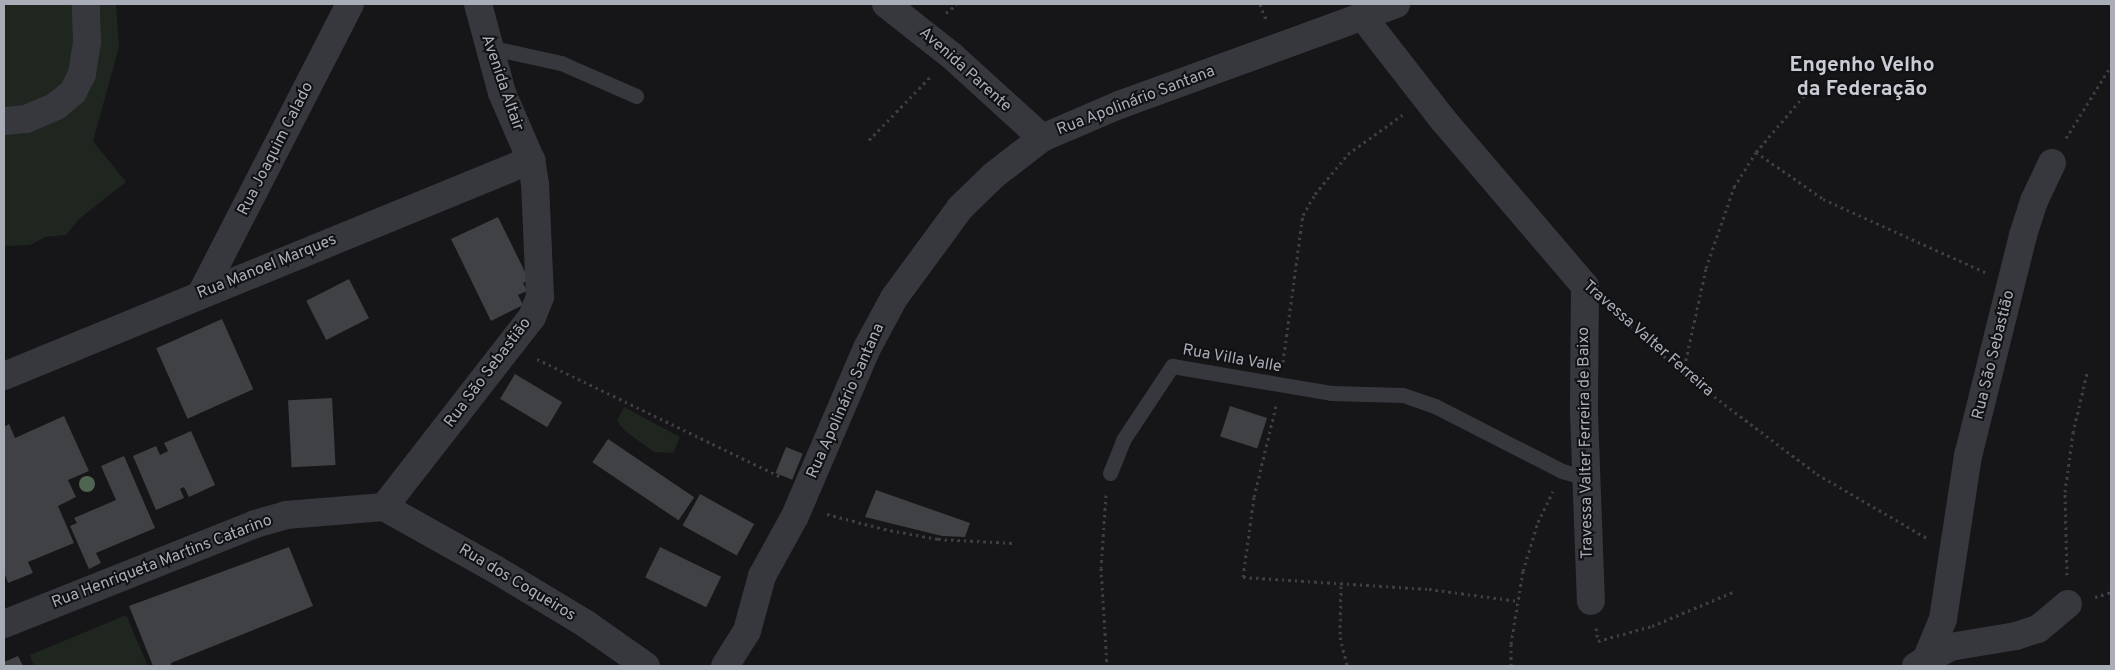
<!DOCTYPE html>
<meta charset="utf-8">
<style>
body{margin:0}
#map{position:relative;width:2115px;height:670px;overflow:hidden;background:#161618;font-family:Overpass,sans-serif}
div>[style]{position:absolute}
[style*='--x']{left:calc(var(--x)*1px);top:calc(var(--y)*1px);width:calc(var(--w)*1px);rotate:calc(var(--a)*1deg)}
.green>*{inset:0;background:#1e261f}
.building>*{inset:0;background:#404145;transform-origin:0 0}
.path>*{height:3px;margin-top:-1.5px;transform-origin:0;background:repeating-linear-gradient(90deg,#3d3f44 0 2.5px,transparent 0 6.5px)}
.service>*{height:15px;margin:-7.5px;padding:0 7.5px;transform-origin:7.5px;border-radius:7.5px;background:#37383d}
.minor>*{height:28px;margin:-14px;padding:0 14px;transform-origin:14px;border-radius:14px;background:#37383d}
.tertiary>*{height:28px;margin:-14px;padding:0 14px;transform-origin:14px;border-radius:14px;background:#37383d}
.trees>*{width:16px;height:16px;margin:-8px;border-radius:50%;background:#506452}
span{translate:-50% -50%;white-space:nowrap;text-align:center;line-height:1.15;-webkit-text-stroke:4px #111113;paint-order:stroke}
.street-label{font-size:16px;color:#a8adb8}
.district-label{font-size:21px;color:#c9ccd4;font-weight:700}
.frame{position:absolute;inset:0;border:5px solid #a8adb8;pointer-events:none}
</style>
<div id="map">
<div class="green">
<div style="clip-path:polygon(4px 4px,116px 4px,119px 47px,93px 141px,126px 182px,79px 219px,66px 235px,45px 237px,30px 245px,4px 246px)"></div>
<div style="clip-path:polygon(624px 407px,680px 437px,673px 453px,654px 452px,625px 431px,617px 421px)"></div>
<div style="clip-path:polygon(126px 615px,148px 666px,34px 666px,30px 655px)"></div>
</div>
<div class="building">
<div style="clip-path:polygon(498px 217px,529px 280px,523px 283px,527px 291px,518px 295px,523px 305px,491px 321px,451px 239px)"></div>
<div style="left:349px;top:279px;width:44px;height:48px;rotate:63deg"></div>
<div style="left:222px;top:319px;width:77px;height:72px;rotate:66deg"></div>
<div style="left:515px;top:374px;width:55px;height:29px;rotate:31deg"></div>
<div style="left:332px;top:398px;width:67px;height:44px;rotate:87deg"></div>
<div style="left:1230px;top:406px;width:39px;height:32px;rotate:18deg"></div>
<div style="clip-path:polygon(64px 416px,89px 471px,68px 480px,76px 497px,58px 506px,74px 543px,28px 562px,33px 573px,8px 583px,4px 572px,4px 427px,9px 424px,15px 438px)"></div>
<div style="clip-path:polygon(191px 431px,215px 485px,189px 497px,184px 487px,180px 489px,184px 498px,156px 510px,133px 456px,156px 446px,160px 455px,168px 451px,164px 443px)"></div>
<div style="left:608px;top:439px;width:104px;height:28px;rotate:34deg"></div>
<div style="left:786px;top:447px;width:18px;height:28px;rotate:22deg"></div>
<div style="clip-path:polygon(124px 456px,155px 528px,96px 553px,101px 563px,89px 569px,70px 526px,77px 523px,74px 518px,116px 500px,101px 466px)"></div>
<div style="clip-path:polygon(876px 490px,970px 523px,965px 537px,942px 536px,865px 517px)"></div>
<div style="left:700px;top:494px;width:62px;height:36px;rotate:29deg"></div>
<div style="clip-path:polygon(289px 547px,313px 606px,171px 663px,171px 666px,153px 666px,129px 606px)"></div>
<div style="left:660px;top:547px;width:68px;height:34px;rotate:26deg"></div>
<div style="clip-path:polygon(18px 656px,23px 666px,4px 666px,4px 662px)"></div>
</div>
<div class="path">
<div style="--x:1260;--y:4;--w:17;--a:69"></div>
<div style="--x:946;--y:13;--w:14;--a:-39"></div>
<div style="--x:2066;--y:138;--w:85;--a:-58"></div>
<div style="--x:869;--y:140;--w:89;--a:-45.9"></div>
<div style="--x:1756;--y:152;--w:82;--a:35"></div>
<div style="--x:1823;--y:199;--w:178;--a:24.3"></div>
<div style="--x:1615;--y:313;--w:91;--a:41.4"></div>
<div style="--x:1683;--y:373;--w:168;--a:37"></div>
<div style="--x:1817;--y:474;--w:127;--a:30.2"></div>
<div style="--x:537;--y:359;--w:271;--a:25.8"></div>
<div style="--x:1283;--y:362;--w:148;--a:-82.3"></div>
<div style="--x:1303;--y:215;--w:24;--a:-60"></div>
<div style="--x:1315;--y:194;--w:52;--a:-50.5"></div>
<div style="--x:1348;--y:154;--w:67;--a:-35.8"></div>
<div style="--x:1683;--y:373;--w:107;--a:-77.6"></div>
<div style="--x:1706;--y:268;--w:86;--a:-70.9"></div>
<div style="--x:1734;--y:187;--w:41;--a:-57.8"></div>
<div style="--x:1756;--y:152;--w:82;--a:-49.5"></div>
<div style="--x:1276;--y:406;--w:94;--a:103.6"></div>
<div style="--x:1254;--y:497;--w:81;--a:97.8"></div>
<div style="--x:1243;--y:577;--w:186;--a:3.7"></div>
<div style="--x:1429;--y:589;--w:90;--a:7.7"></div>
<div style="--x:1106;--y:495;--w:73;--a:93.9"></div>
<div style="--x:1101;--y:568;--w:98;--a:86.5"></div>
<div style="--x:827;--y:514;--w:59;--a:14.7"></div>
<div style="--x:884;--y:529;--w:55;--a:10.5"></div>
<div style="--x:938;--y:539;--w:75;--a:3.1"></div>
<div style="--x:2067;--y:575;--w:83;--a:-91.4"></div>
<div style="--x:2065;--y:492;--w:60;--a:-82.3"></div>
<div style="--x:2073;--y:433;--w:62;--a:-76.9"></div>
<div style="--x:1341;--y:586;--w:51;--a:91.1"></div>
<div style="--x:1340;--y:637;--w:30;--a:76"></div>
<div style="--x:2095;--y:597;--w:17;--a:-17"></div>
<div style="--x:1596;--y:628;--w:13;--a:81"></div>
<div style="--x:1598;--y:641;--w:56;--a:-15.5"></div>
<div style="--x:1652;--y:626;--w:88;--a:-22.8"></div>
<div style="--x:1511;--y:666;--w:22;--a:-90"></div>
<div style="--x:1511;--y:644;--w:74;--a:-80.7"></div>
<div style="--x:1523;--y:571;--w:51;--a:-73"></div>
<div style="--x:1538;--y:522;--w:34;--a:-64"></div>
</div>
<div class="service">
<div style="--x:488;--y:47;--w:75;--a:12.4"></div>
<div style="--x:561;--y:63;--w:82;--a:23.7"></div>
<div style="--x:1110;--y:473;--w:35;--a:-68"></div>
<div style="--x:1123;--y:440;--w:89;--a:-56.5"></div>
<div style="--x:1172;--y:366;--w:161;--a:9.6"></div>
<div style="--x:1331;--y:393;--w:72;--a:1.6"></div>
<div style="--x:1403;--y:395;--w:34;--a:19"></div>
<div style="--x:1435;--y:406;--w:143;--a:27.1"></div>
<div style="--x:1562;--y:471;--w:25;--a:16"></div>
</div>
<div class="minor">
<div style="--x:886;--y:4;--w:84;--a:38.2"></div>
<div style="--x:952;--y:56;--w:122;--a:42.3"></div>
<div style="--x:1363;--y:17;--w:132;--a:52.1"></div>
<div style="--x:1444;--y:121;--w:217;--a:49.5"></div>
<div style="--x:1585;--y:286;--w:127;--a:90.5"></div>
<div style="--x:1584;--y:413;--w:188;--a:87.9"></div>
<div style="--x:4;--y:121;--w:22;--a:-5"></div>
<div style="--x:26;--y:119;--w:33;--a:-23"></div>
<div style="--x:56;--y:106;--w:22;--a:-39"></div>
<div style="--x:73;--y:92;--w:20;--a:-63"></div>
<div style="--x:82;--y:74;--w:33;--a:-81"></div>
<div style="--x:87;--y:41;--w:37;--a:-92"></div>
<div style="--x:201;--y:294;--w:326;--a:-62.8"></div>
<div style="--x:4;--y:376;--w:570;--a:-22.29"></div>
<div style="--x:384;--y:507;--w:241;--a:-52.1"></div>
<div style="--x:532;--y:317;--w:22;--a:-68"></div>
<div style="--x:540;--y:297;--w:113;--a:-92.5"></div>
<div style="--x:535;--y:184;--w:24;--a:-99"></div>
<div style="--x:531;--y:160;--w:73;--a:-113.4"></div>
<div style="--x:502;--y:93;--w:92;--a:-105.1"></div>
<div style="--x:384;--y:507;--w:127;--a:29.2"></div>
<div style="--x:495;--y:569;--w:106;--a:31.1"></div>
<div style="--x:586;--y:624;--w:73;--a:35"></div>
<div style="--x:4;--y:624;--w:270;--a:-21.7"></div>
<div style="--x:255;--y:524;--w:32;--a:-16"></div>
<div style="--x:286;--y:515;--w:98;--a:-4.7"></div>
<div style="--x:1926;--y:660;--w:27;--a:-28"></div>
<div style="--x:1950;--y:647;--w:67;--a:-9.5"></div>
<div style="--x:2016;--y:636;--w:23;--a:-18"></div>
<div style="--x:2038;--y:629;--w:39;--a:-40"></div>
<div style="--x:1916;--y:666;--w:12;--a:-31"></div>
<div style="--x:1926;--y:660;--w:44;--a:-67.5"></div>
<div style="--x:1943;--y:619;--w:165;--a:-81.3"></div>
<div style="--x:1968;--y:456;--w:228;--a:-76"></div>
<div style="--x:2023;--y:235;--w:36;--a:-72"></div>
<div style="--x:2034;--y:201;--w:42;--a:-64.7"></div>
</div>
<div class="tertiary">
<div style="--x:725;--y:666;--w:41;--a:-57.8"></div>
<div style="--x:747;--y:631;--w:57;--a:-74.7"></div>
<div style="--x:762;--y:576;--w:68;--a:-61.2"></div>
<div style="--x:795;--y:516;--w:183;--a:-66.8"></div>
<div style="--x:867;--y:348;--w:57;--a:-61.6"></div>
<div style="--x:894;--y:298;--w:112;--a:-53.7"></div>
<div style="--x:960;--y:208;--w:47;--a:-44.1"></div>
<div style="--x:994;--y:175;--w:61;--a:-37.6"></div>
<div style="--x:1042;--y:138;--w:84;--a:-23.2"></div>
<div style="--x:1119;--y:105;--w:295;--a:-20"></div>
</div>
<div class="trees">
<div style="left:87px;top:484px"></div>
</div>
<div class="street-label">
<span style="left:965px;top:70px;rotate:42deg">Avenida Parente</span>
<span style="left:502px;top:83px;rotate:71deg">Avenida Altair</span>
<span style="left:1136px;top:101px;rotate:-21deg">Rua Apolinário Santana</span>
<span style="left:276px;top:149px;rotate:-63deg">Rua Joaquim Calado</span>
<span style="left:267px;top:267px;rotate:-22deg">Rua Manoel Marques</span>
<span style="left:1648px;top:339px;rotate:41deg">Travessa Valter Ferreira</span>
<span style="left:1994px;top:355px;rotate:-76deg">Rua São Sebastião</span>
<span style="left:1232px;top:359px;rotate:10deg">Rua Villa Valle</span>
<span style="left:488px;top:373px;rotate:-53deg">Rua São Sebastião</span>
<span style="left:846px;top:401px;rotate:-66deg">Rua Apolinário Santana</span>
<span style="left:1586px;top:443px;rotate:-91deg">Travessa Valter Ferreira de Baixo</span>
<span style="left:162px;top:562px;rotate:-21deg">Rua Henriqueta Martins Catarino</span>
<span style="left:517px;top:583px;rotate:31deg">Rua dos Coqueiros</span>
</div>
<div class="district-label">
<span style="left:1862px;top:78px">Engenho Velho<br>da Federação</span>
</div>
<div class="frame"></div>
</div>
